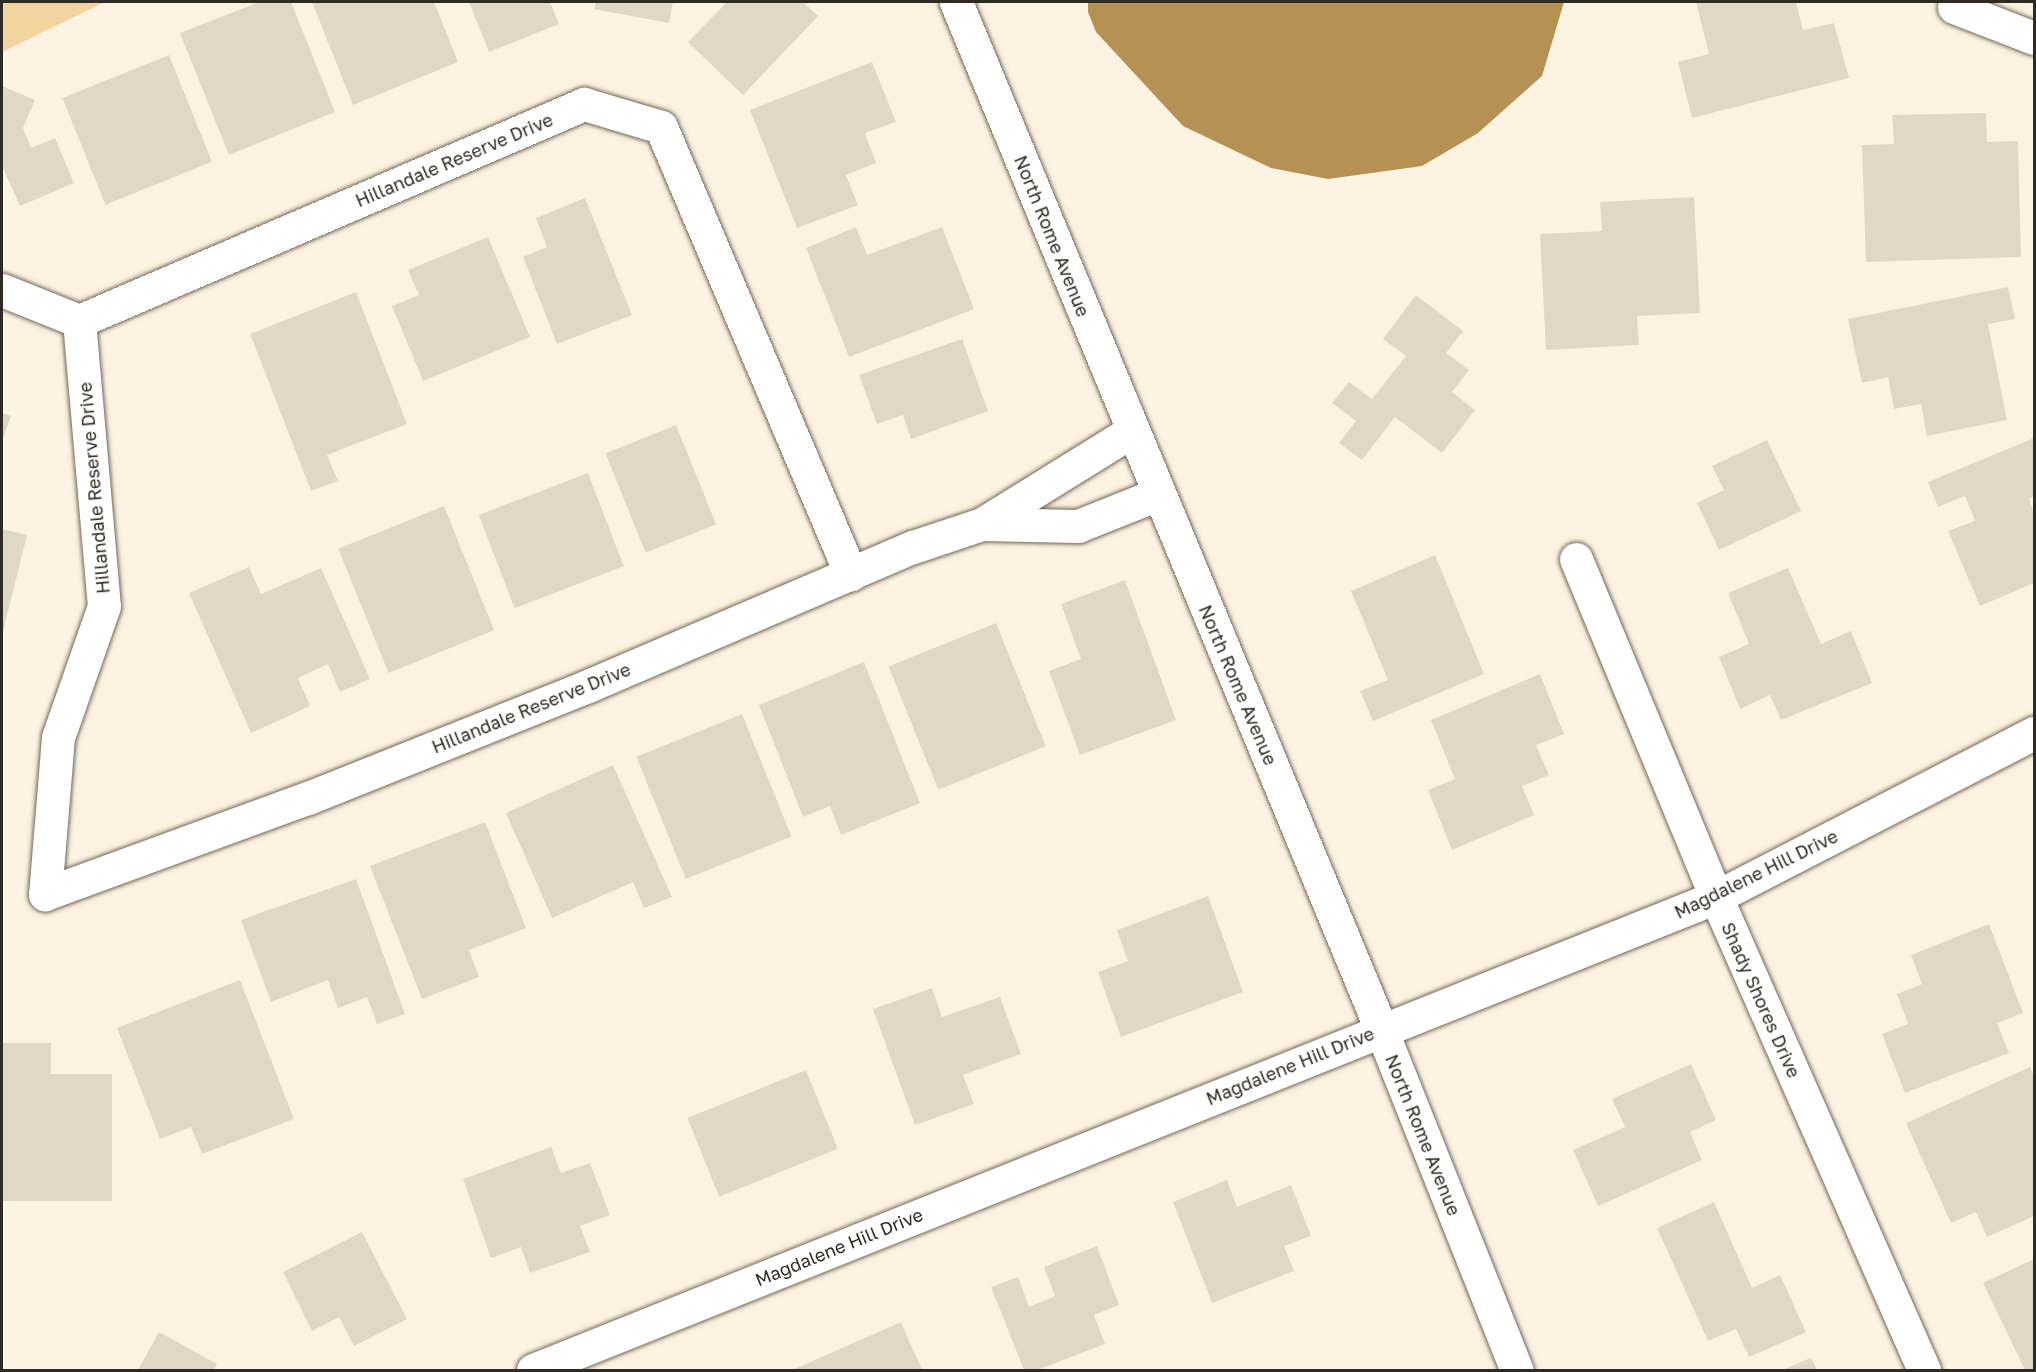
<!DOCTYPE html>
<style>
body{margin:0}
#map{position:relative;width:2036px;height:1372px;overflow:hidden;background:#fdf3e2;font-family:"Golos Text",sans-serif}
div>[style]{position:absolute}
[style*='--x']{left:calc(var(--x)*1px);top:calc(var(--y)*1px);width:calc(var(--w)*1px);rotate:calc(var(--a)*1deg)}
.green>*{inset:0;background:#f2d4a1}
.water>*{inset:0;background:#b59254}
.building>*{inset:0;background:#e0d7c6;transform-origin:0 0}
.roads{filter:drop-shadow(0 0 2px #716859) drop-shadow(0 0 2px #716859)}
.street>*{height:33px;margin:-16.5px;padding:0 16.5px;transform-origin:16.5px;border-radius:16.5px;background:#fff}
span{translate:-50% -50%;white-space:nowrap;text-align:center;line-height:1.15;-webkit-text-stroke:4.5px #fff;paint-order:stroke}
.street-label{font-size:18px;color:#2f2b24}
.frame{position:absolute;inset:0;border:3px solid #2f2b24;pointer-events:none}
</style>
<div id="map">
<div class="green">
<div style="clip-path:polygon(2px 2px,105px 2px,2px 52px)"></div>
</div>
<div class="water">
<div style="clip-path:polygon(1088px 2px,1564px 2px,1542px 76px,1478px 133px,1422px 166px,1328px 179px,1271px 168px,1183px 126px,1096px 32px,1088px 12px)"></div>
</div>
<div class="building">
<div style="clip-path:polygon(259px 2px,291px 2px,335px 112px,229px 155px,180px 33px)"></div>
<div style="clip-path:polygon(312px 2px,434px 2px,458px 62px,353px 105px)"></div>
<div style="clip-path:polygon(469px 2px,550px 2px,559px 24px,489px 52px)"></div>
<div style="clip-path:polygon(596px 2px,673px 2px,669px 23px,594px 9px)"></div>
<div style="clip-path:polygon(727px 2px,803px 2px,818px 16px,743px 95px,688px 42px)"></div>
<div style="clip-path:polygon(1696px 2px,1796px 2px,1803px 30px,1834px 23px,1849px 78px,1692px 118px,1678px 62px,1709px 54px)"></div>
<div style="left:169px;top:55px;width:115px;height:115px;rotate:68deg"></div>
<div style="clip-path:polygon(872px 62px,896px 122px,865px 133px,876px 163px,846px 175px,858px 205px,797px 228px,750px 110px)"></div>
<div style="clip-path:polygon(2px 86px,35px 100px,23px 128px,31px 148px,55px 138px,74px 183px,20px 206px,2px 166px)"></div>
<div style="clip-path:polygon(1986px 113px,1987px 142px,2018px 141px,2021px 257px,1866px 262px,1862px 145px,1894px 144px,1892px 115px)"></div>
<div style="clip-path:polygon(1694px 197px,1700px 313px,1637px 316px,1639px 345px,1546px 350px,1540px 234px,1602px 231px,1600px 202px)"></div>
<div style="clip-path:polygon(585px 198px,632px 315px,557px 344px,523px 257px,547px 247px,536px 218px)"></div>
<div style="clip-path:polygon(856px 227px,867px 255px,942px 227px,974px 309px,849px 357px,806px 248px)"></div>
<div style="clip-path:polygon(488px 237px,530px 337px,423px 381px,392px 306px,419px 295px,408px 270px)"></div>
<div style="clip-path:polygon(2008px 287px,2015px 319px,1988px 324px,2007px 420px,1927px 436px,1921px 404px,1894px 409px,1888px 377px,1862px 383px,1848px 319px)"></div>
<div style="clip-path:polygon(356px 292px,407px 424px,327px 455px,338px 481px,311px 491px,250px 334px)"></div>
<div style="clip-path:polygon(1416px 295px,1463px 331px,1446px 353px,1469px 370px,1452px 392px,1475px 410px,1442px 453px,1395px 417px,1362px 460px,1339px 443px,1356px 421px,1332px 403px,1349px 382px,1372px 399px,1406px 356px,1383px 339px)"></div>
<div style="clip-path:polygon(962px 339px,988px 411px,911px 439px,903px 415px,877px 424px,859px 375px)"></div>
<div style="clip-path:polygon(2px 413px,11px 416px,2px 441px)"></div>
<div style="left:676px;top:425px;width:107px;height:76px;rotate:68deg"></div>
<div style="clip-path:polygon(2034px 438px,2034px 496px,2029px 499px,2034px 513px,2034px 583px,1980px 606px,1948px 531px,1975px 521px,1965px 496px,1938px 507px,1928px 482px)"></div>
<div style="clip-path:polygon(1767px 440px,1801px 511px,1719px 550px,1697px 503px,1724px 490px,1712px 466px)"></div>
<div style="left:588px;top:473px;width:100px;height:117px;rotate:69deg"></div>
<div style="left:444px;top:506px;width:134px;height:114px;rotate:68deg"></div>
<div style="clip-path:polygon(2px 529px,27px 535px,2px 635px)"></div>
<div style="clip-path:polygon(1435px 555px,1484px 674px,1373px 721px,1360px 691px,1388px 680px,1351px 591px)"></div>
<div style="clip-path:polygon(249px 567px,261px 594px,321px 568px,370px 679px,340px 692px,328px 664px,298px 678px,310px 706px,251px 733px,189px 593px)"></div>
<div style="clip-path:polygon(1788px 568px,1821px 644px,1851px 631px,1872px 683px,1781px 720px,1770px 695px,1740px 709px,1719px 657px,1749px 644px,1728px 593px)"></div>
<div style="clip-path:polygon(1125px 580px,1176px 720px,1080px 755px,1049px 671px,1081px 659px,1061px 604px)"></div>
<div style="left:996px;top:623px;width:133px;height:116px;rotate:68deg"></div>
<div style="clip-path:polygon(864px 662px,920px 803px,841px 835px,830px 806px,803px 817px,759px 705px)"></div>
<div style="clip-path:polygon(1540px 674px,1564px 734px,1536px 745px,1549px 775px,1522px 786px,1534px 815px,1452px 850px,1428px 790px,1455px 779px,1431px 720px)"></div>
<div style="left:742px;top:714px;width:132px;height:114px;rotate:68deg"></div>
<div style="clip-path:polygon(613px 765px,672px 897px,644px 908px,633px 882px,552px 918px,506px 813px)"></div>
<div style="clip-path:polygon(485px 822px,526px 928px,469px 950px,479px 977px,422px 999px,370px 866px)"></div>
<div style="clip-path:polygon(356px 879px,405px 1014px,377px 1024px,367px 997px,338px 1008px,328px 980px,271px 1002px,241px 920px)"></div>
<div style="clip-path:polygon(1208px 896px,1243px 992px,1121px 1037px,1098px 972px,1128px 961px,1117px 930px)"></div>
<div style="clip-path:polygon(1989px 924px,2023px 1013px,1997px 1023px,2009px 1053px,1905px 1093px,1882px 1034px,1908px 1024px,1897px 994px,1922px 984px,1911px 955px)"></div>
<div style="clip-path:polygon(240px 980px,294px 1119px,202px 1154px,191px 1127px,160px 1139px,117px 1028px)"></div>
<div style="clip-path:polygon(932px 988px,942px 1017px,1000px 997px,1021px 1054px,963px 1075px,974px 1104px,915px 1125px,873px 1009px)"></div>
<div style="clip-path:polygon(2px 1043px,51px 1043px,51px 1074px,112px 1074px,112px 1201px,2px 1201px)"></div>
<div style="clip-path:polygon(1691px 1064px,1716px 1120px,1690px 1132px,1702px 1160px,1598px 1206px,1573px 1150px,1625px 1127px,1612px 1099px)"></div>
<div style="clip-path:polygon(2030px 1067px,2034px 1077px,2034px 1216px,1987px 1237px,1976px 1212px,1951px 1223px,1906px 1123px)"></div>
<div style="left:806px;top:1070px;width:85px;height:128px;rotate:68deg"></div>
<div style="clip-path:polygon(551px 1147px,561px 1173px,590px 1163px,610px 1215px,580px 1226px,590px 1252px,530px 1273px,521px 1247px,491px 1258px,463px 1179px)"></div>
<div style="clip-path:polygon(1227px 1180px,1237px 1207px,1291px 1185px,1311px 1236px,1284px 1246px,1294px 1271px,1212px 1303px,1173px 1202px)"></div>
<div style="clip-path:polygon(1714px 1202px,1752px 1288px,1780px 1275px,1806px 1332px,1749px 1357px,1736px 1329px,1708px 1341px,1657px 1228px)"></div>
<div style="clip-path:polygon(362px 1232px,407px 1319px,354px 1346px,339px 1317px,312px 1331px,283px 1272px)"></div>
<div style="clip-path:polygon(1097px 1246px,1119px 1305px,1094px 1315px,1105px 1344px,1037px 1370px,1024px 1370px,991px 1287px,1018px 1277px,1029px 1307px,1055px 1296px,1044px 1267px)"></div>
<div style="clip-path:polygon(2034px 1259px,2034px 1370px,2025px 1370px,1983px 1283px)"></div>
<div style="clip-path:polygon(901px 1322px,922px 1370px,792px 1370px)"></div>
<div style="clip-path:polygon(159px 1332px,217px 1364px,214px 1370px,138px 1370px)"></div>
<div style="clip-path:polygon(1811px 1358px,1817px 1370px,1782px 1370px)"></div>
</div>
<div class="roads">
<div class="street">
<div style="--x:956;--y:2;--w:1111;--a:67.52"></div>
<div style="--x:1381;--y:1029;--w:367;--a:68.3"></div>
<div style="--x:1954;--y:7;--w:86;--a:21.2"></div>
<div style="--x:2;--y:290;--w:83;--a:21.9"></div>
<div style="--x:79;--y:321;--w:286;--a:85"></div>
<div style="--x:104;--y:606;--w:139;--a:109.3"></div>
<div style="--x:58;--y:737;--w:158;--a:94.7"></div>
<div style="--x:45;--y:894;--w:280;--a:-20.1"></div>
<div style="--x:308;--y:798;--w:302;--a:-21.8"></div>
<div style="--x:588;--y:686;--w:353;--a:-23.2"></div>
<div style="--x:913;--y:547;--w:73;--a:-18.4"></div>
<div style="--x:982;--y:524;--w:176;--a:-31.8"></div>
<div style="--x:79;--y:321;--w:550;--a:-23.25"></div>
<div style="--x:584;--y:104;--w:80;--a:16.6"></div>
<div style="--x:661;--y:127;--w:486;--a:67"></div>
<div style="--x:982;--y:524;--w:96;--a:1.2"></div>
<div style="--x:1078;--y:526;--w:86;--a:-21.8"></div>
<div style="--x:1576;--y:559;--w:366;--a:67.5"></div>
<div style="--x:1716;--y:897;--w:517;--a:66.26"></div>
<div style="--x:533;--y:1370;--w:1274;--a:-21.79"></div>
<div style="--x:1716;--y:897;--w:358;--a:-27.3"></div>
</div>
</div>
<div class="street-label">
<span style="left:454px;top:160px;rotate:-23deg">Hillandale Reserve Drive</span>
<span style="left:1052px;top:236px;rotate:68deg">North Rome Avenue</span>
<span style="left:94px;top:488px;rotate:-95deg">Hillandale Reserve Drive</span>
<span style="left:1238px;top:685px;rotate:67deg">North Rome Avenue</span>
<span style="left:531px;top:708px;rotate:-22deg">Hillandale Reserve Drive</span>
<span style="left:1756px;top:874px;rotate:-26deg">Magdalene Hill Drive</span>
<span style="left:1761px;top:1000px;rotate:66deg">Shady Shores Drive</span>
<span style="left:1290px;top:1066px;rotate:-22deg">Magdalene Hill Drive</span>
<span style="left:1423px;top:1135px;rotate:68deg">North Rome Avenue</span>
<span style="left:839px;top:1247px;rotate:-22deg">Magdalene Hill Drive</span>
</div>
<div class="frame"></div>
</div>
